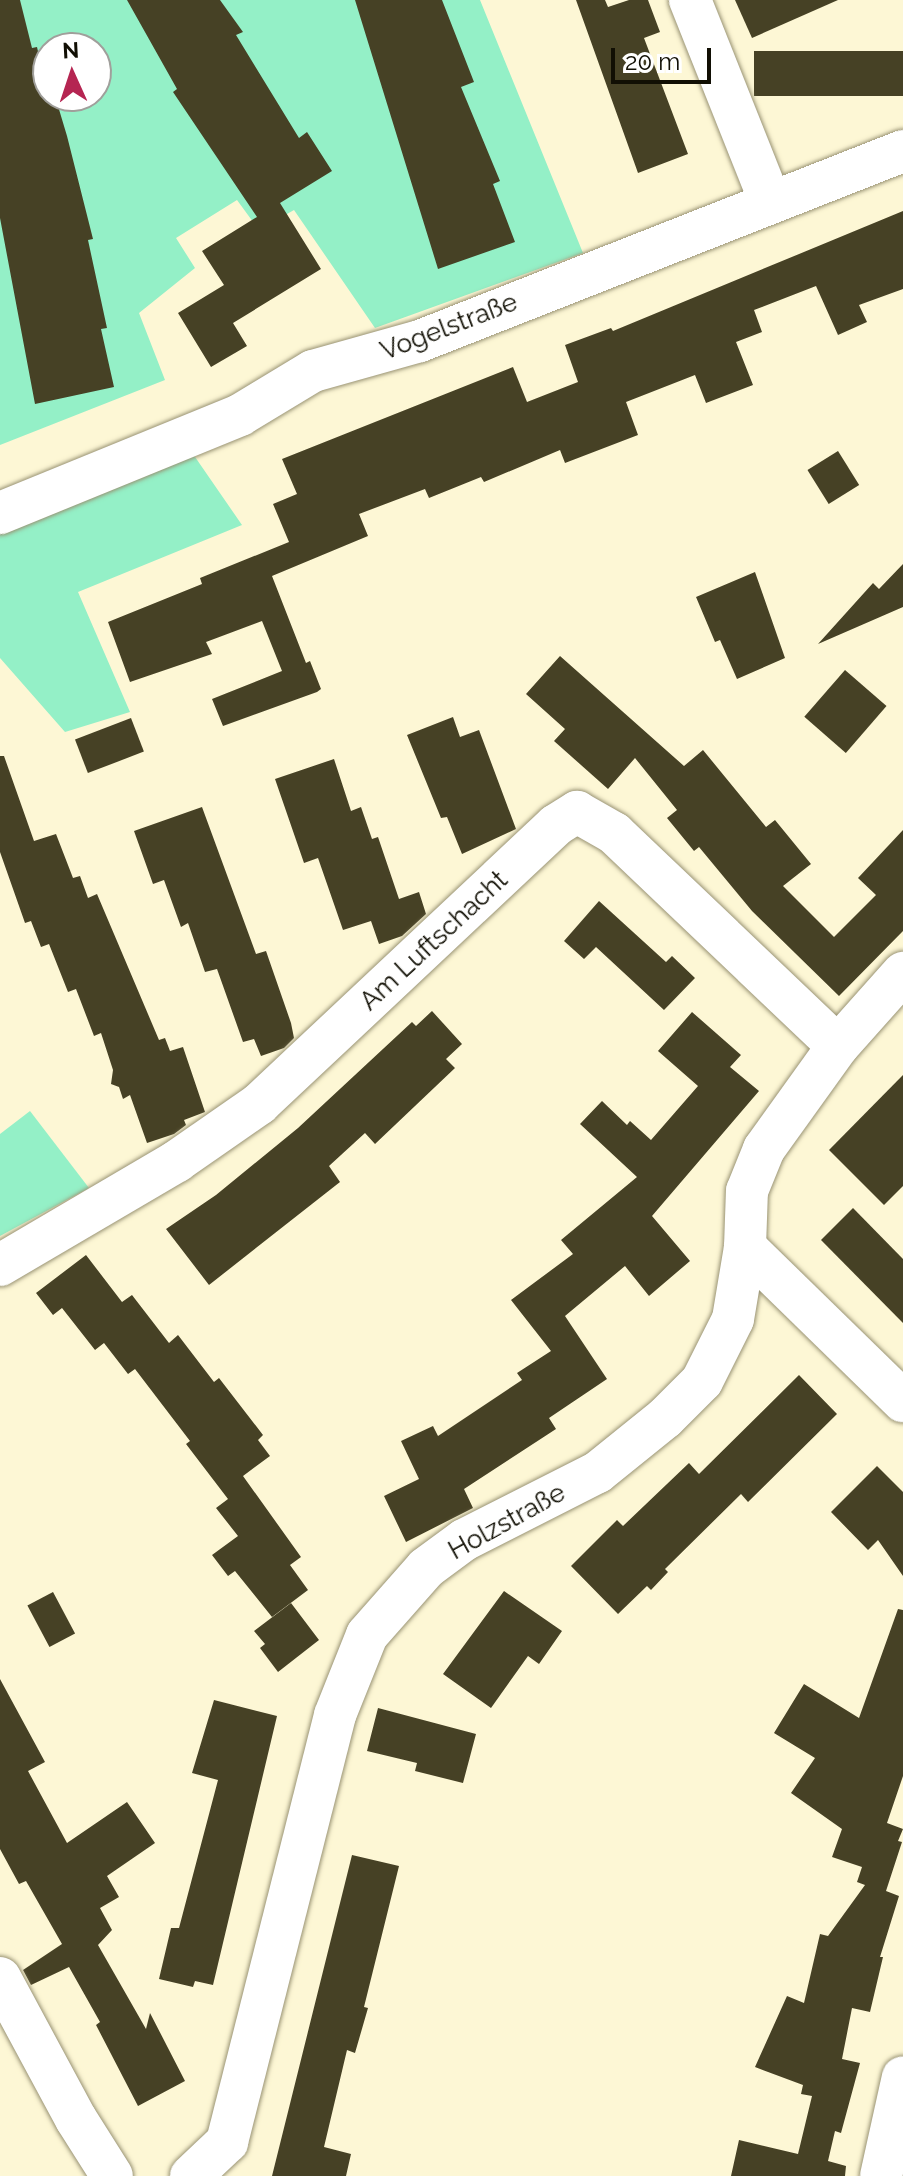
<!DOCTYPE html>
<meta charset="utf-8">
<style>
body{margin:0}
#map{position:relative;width:903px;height:2176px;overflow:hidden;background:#fdf7d5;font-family:Raleway,sans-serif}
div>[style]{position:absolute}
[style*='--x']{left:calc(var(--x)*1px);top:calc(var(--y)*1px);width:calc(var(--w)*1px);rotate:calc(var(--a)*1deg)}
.green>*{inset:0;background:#94f0c7}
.building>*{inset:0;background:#464125;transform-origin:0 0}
.roads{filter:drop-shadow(0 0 2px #999374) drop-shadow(0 0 2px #999374)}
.minor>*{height:42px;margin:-21px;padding:0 21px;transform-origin:21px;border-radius:21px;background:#fff}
span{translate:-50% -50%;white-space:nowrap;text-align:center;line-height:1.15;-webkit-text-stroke:8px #fff;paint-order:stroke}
.street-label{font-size:26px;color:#110f04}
.north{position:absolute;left:32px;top:32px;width:80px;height:80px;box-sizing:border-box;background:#fff;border:2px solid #a09f9b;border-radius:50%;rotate:357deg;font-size:22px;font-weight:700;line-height:32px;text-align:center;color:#110f04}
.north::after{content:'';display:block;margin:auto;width:28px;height:36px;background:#b52552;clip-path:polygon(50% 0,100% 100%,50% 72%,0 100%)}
.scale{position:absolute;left:611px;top:48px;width:100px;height:36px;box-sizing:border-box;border:4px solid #110f04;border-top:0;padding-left:10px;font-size:24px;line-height:28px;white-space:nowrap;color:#110f04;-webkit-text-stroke:6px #fff;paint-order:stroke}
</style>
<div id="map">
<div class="green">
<div style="clip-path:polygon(evenodd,0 0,480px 0,583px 253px,375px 328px,294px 210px,259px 230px,237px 200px,176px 238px,195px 268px,139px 313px,165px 380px,0 445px,0 0,48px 48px,96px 48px,96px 96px,48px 96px,48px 48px)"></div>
<div style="clip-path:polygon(193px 454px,242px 525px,78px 592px,130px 712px,65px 732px,0 658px,0 523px)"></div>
<div style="clip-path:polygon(30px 1111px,89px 1188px,0 1236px,0 1134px)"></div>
</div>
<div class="building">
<div style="clip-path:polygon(0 0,20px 0,32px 48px,37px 47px,48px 96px,55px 96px,67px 136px,93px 239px,88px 240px,107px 328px,101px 329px,114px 387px,35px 404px,0 218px)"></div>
<div style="clip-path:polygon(127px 0,220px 0,243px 32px,236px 35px,299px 138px,307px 132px,332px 171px,280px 203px,321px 269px,233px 323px,247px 346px,211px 367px,178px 313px,224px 285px,202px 251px,257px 217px,173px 92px,177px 89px)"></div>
<div style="clip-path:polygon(355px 0,442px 0,474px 82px,461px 87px,500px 181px,493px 184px,515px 242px,438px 269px)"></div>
<div style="clip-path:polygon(576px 0,605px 0,608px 7px,629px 0,648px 0,660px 32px,644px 38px,688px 154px,638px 173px)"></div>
<div style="clip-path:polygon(735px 0,838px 0,752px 38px)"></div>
<div style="left:903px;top:51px;width:45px;height:149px;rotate:90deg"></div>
<div style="clip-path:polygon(903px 211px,903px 289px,859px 305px,867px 322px,838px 335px,816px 286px,754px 310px,762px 332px,736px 342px,753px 385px,706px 403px,695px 375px,626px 402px,638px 435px,565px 463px,560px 450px,484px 482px,481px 477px,429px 498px,425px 489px,359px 514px,368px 536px,272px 576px,306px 663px,310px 661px,321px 689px,317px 692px,223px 726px,212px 699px,282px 671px,262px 621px,206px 642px,212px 654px,130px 682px,108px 622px,202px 584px,200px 578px,289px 542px,273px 504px,297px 494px,282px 459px,513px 367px,527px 402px,578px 382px,565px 345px,611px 328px,613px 331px)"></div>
<div style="left:838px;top:451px;width:40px;height:36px;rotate:58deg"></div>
<div style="clip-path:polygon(903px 564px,903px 607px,818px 644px,873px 583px,879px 589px)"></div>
<div style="clip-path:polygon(755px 572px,785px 658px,737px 679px,720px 640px,715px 642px,696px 597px)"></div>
<div style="clip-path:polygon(560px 656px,684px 766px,703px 750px,766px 827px,775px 820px,811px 864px,783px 886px,834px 937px,876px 895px,858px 878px,903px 830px,903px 931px,839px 996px,752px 911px,699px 847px,694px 851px,667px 818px,677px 810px,635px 758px,608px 789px,554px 741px,565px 729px,526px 694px)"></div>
<div style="left:845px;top:670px;width:55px;height:62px;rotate:41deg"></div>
<div style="clip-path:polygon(453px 717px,460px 737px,479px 730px,516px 829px,462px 854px,447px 817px,441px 818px,407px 735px)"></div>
<div style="left:131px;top:718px;width:36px;height:60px;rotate:69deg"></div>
<div style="clip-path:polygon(0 756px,4px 756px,34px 841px,56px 834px,73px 878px,80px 876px,88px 898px,97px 894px,159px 1040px,165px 1038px,170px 1051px,183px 1047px,205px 1112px,184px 1120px,186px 1125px,174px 1134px,147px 1143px,130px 1095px,123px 1099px,119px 1087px,111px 1084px,113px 1070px,101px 1033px,94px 1036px,76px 989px,68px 992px,49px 944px,41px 947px,31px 921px,25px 923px,0 852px)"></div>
<div style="clip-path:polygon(334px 759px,351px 811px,361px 807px,372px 839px,378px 837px,399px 899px,419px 892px,426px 914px,402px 936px,379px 944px,371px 921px,343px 930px,318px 858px,304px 863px,275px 779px)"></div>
<div style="clip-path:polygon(202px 807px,256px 954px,266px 951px,291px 1023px,294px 1038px,284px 1048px,261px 1056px,254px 1039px,243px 1042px,217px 969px,205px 972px,188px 923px,181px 927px,164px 880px,153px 884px,134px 831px)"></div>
<div style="clip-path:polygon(599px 901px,666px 962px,672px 956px,695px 978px,664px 1010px,596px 947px,584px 959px,564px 941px)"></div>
<div style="clip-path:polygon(432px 1011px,462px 1044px,446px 1059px,455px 1068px,375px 1144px,365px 1133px,329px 1166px,340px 1182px,209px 1285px,166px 1229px,216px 1195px,298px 1128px,412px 1022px,416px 1026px)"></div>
<div style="clip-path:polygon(692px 1012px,741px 1055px,730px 1067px,759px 1091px,652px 1216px,690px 1261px,649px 1296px,625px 1266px,565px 1316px,607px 1379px,549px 1418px,556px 1429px,464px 1489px,473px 1508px,406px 1542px,384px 1496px,419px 1479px,401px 1441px,433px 1426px,438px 1436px,522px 1380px,517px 1373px,551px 1351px,511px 1300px,573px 1254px,561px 1240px,637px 1177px,580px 1124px,602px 1101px,627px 1125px,630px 1121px,651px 1140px,698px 1086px,658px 1051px)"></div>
<div style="clip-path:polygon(903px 1075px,903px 1186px,884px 1205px,829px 1150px)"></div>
<div style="clip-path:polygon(853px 1208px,903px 1259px,903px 1323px,821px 1240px)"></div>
<div style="clip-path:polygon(86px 1255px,122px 1302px,132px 1295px,169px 1343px,178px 1335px,214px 1382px,219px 1378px,263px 1435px,258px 1440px,270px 1456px,243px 1476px,301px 1557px,290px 1565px,308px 1590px,272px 1617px,235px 1571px,228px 1576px,212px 1555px,238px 1536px,216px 1508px,228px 1499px,186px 1444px,190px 1441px,135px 1369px,128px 1374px,104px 1343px,95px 1350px,62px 1308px,53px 1315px,36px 1293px)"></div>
<div style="clip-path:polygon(799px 1375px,837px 1414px,748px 1502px,741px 1494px,665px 1569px,668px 1572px,651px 1590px,647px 1586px,618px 1614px,571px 1566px,617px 1520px,623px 1526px,689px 1463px,699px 1474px)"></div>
<div style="clip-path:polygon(877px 1466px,903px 1492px,903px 1576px,878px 1540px,868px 1550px,831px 1512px)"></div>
<div style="clip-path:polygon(504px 1591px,562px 1631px,539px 1664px,528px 1656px,491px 1708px,443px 1674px)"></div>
<div style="left:53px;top:1592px;width:47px;height:29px;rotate:62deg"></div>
<div style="clip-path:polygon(291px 1603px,319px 1640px,278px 1672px,260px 1648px,265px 1644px,254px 1631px)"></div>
<div style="clip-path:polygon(898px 1609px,903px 1610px,903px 1776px,887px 1823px,903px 1829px,898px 1841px,902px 1842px,886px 1891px,899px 1896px,880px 1957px,883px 1957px,870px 2012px,852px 2008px,842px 2059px,860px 2063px,841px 2133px,835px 2131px,828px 2161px,846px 2166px,845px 2176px,731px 2176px,739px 2140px,798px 2154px,812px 2096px,801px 2094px,803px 2085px,755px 2067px,787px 1996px,804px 2003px,820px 1934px,828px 1936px,865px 1885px,857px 1882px,862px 1867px,832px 1857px,842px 1829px,791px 1793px,815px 1758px,774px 1733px,804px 1684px,859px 1718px)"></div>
<div style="clip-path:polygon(0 1679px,45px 1762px,28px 1771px,67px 1843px,127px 1802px,155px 1843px,107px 1876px,119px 1897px,100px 1908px,112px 1930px,98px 1945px,146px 2029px,150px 2013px,185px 2081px,138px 2106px,96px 2025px,100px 2022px,69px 1967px,31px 1985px,23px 1970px,62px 1944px,26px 1881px,19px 1884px,0 1849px)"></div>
<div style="clip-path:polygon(214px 1700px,277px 1716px,213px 1985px,195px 1981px,193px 1987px,159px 1979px,171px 1928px,179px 1928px,218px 1780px,192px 1773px)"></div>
<div style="clip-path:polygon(378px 1708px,476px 1734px,463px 1783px,415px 1771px,417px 1763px,367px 1751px)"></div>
<div style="clip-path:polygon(352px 1855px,399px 1866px,364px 2007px,368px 2008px,355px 2053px,347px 2050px,324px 2147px,351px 2154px,346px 2176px,272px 2176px)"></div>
</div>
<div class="roads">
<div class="minor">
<div style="--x:690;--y:0;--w:216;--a:68.3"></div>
<div style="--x:0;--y:513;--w:259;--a:-22.2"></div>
<div style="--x:240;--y:415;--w:85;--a:-31.1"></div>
<div style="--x:313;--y:371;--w:111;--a:-15.7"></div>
<div style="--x:420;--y:341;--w:519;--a:-21.47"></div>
<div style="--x:745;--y:1247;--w:221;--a:44.3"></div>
<div style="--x:0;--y:1265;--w:205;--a:-30.4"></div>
<div style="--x:177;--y:1161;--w:100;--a:-34.8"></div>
<div style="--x:259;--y:1104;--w:407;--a:-43.2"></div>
<div style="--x:556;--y:825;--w:25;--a:-32"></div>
<div style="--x:577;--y:812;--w:43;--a:29.6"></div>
<div style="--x:614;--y:833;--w:309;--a:43.6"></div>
<div style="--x:0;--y:1978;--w:160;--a:61.7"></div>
<div style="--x:76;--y:2119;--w:67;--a:57.7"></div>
<div style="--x:191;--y:2176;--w:50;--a:-43.4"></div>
<div style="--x:227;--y:2142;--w:440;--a:-75.8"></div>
<div style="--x:335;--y:1715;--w:86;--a:-68.2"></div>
<div style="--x:367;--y:1635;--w:89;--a:-48.6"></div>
<div style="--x:426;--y:1568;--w:47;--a:-36.4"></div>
<div style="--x:464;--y:1540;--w:150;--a:-26.9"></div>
<div style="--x:598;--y:1472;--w:86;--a:-38.9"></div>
<div style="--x:665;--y:1418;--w:52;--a:-45"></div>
<div style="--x:702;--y:1381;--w:69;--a:-63.4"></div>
<div style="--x:733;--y:1319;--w:73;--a:-80.5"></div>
<div style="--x:745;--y:1247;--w:56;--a:-88"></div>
<div style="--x:747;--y:1191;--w:45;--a:-68"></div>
<div style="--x:764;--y:1149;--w:127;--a:-54.3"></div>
<div style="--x:838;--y:1046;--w:98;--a:-48.3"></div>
<div style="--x:881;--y:2176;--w:101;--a:-77.5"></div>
</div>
</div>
<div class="street-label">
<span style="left:449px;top:327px;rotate:-21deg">Vogelstraße</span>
<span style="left:434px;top:941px;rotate:-43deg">Am Luftschacht</span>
<span style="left:507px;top:1522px;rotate:-29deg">Holzstraße</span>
</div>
<div class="north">N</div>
<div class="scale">20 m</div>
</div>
